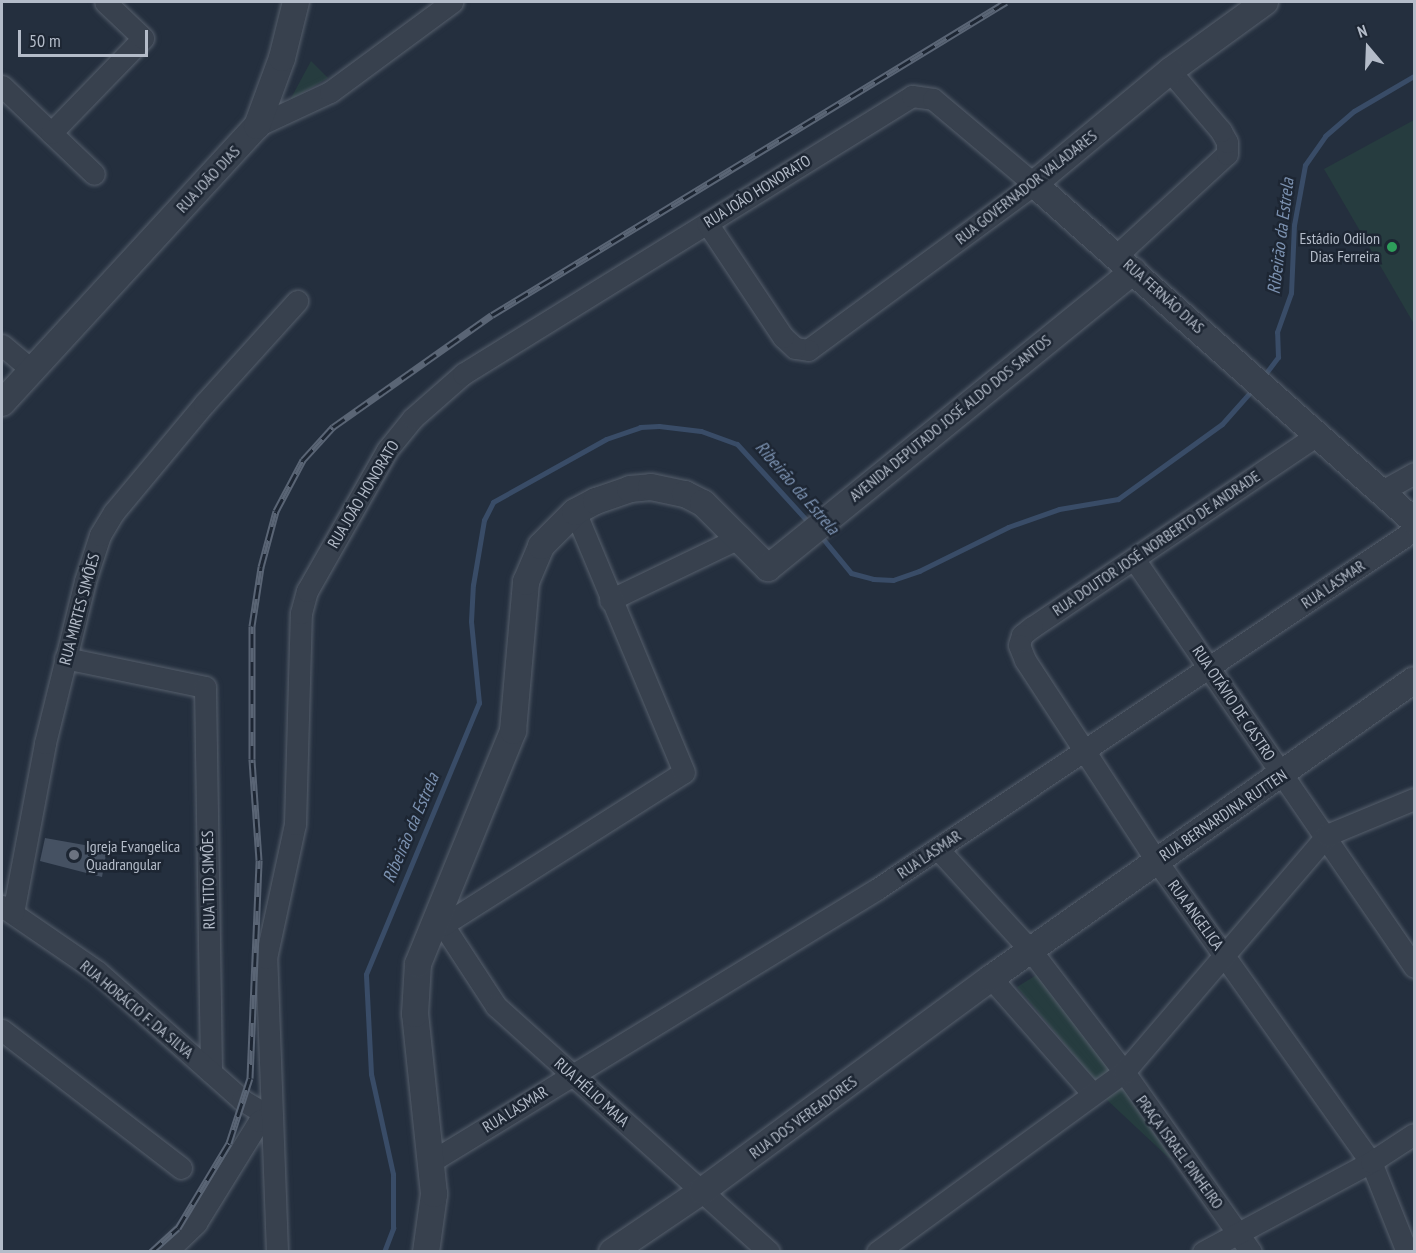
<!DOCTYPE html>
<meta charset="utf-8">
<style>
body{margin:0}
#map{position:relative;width:1416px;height:1253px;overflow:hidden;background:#242f3e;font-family:"PT Sans Narrow",sans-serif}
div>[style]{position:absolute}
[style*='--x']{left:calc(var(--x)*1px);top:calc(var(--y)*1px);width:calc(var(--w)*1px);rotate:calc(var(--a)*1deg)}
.green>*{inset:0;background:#263c3f}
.stream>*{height:5px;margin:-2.5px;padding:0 2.5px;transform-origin:2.5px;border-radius:2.5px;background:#394c67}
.building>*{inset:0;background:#455162}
.roads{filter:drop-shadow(0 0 2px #565f6c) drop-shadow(0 0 2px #565f6c)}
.minor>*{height:21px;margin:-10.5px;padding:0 10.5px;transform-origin:10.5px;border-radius:10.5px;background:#38414e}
.tertiary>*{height:26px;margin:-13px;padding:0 13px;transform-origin:13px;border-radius:13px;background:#38414e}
.rail>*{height:7px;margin-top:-3.5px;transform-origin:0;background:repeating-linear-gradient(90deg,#1d2633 0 14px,#5a6575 0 28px);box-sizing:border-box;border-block:2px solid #5a6575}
.dots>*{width:16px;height:16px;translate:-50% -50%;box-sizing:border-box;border:3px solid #1d2633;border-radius:50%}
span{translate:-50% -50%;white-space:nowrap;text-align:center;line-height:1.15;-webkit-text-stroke:5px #1d2633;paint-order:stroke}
.street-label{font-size:16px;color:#b4bcc9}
.poi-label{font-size:16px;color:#b4bcc9}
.right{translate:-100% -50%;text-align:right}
.left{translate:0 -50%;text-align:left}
.water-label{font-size:18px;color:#7c92b1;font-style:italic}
.frame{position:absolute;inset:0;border:3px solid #b4bcc9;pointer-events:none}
.north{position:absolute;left:1338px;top:18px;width:60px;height:60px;-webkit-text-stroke:4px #1d2633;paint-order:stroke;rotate:341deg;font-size:16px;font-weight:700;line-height:24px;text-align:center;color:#b4bcc9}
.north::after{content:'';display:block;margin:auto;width:21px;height:27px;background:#b4bcc9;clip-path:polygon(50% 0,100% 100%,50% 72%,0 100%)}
.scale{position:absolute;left:18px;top:30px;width:130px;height:27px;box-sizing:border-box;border:3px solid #b4bcc9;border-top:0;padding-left:8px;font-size:18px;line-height:21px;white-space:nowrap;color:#b4bcc9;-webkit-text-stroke:4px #1d2633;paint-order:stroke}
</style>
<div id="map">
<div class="green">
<div style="clip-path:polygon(311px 61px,328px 78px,290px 100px)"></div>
<div style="clip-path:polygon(1414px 120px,1414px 324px,1324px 169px)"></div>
<div style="clip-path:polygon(1038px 974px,1112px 1069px,1095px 1080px,1017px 987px)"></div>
<div style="clip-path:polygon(1127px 1083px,1180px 1163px,1169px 1158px,1106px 1099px)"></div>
</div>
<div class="stream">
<div style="--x:1263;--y:377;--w:25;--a:-53"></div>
<div style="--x:1278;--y:357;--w:25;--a:-92"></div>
<div style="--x:1277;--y:332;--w:41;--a:-70.3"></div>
<div style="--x:1291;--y:293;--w:68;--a:-87.5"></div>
<div style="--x:1294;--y:225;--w:61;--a:-79.6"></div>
<div style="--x:1305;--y:165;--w:35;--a:-55"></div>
<div style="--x:1325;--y:136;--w:38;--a:-41"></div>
<div style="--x:1354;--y:111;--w:69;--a:-30.3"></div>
<div style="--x:819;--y:534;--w:50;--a:50.6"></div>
<div style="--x:851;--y:573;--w:23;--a:15"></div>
<div style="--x:873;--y:579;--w:20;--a:3"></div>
<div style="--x:893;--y:580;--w:28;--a:-19"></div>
<div style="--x:919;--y:571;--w:99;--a:-26.3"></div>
<div style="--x:1008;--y:527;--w:54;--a:-19.4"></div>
<div style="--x:1059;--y:509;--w:60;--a:-9.6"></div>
<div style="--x:1118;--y:499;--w:128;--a:-35.8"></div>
<div style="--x:1222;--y:424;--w:47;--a:-48.5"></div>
<div style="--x:384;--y:1252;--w:26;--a:-69"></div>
<div style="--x:393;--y:1228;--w:54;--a:-90"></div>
<div style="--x:393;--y:1174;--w:102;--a:-102.4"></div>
<div style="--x:371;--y:1074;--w:100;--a:-92.9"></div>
<div style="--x:366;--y:974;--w:294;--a:-67.4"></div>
<div style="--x:479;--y:703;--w:82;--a:-95.6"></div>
<div style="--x:471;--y:621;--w:36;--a:-87"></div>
<div style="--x:473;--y:585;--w:66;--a:-80.4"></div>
<div style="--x:484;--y:520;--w:20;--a:-63"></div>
<div style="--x:493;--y:502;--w:129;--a:-29.1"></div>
<div style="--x:606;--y:439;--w:36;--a:-19"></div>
<div style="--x:640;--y:427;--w:19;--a:-3"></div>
<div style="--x:659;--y:426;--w:42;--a:6.8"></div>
<div style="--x:701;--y:431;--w:38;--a:20"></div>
<div style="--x:737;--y:444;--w:110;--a:47.6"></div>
</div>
<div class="building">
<div style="clip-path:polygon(45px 838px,107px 849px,102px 877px,40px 861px)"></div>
</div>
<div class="roads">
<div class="minor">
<div style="--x:2;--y:86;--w:127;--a:43.7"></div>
<div style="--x:257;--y:126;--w:81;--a:-25"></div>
<div style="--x:330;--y:92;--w:152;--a:-36.4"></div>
<div style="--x:51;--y:133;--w:132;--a:-45.9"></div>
<div style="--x:143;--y:38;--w:52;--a:-136.5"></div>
<div style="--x:1117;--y:255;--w:149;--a:-42.6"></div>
<div style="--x:1227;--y:154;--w:12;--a:-90"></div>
<div style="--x:1227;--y:142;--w:13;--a:-119"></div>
<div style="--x:1221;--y:131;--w:79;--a:-130.4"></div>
<div style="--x:2;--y:345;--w:39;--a:40"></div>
<div style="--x:1317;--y:435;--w:344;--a:146"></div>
<div style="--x:1032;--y:627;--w:13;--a:141"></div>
<div style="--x:1022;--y:635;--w:10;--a:107"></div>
<div style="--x:1019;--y:645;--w:16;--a:68"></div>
<div style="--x:1025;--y:660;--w:239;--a:56.8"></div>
<div style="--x:1156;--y:860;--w:371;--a:54.6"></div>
<div style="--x:1371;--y:1162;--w:97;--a:68.2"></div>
<div style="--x:1382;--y:491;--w:37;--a:-29"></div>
<div style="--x:1134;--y:559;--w:495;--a:55.5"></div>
<div style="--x:610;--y:600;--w:145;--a:-25.7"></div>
<div style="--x:65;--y:658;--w:143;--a:11.7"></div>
<div style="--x:205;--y:687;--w:385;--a:89.1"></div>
<div style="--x:938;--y:849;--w:139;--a:47.6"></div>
<div style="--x:1032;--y:952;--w:151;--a:52.5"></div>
<div style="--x:1124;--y:1072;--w:220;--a:54.8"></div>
<div style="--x:2;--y:906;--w:116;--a:34.5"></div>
<div style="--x:98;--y:972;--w:193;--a:41.6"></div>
<div style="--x:242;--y:1100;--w:31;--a:31"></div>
<div style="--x:13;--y:913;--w:173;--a:-79.3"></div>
<div style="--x:45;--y:743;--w:167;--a:-76.1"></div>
<div style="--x:85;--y:581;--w:48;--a:-71.9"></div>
<div style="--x:100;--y:535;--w:27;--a:-59"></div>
<div style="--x:114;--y:512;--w:141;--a:-50.2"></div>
<div style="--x:204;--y:404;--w:139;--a:-47.9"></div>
<div style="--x:434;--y:918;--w:11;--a:38"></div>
<div style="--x:443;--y:925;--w:97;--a:56.8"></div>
<div style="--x:496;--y:1006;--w:367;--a:42"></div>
<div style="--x:443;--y:925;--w:285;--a:-32.4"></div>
<div style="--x:684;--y:772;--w:282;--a:-112.7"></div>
<div style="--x:991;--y:978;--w:153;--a:48.7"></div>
<div style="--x:2;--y:1030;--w:226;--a:37.6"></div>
<div style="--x:432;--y:1161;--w:522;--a:-31.43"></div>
<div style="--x:877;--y:889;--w:646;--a:-33.76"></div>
<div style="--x:166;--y:1252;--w:42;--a:-44"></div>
<div style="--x:196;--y:1223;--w:120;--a:-58.3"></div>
<div style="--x:259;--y:1121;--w:11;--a:-27"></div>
<div style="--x:277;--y:1252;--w:294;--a:-92.1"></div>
<div style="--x:266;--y:958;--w:137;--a:-77.8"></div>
<div style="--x:295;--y:824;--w:211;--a:-88.4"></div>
<div style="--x:301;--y:613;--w:23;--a:-75"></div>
<div style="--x:307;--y:591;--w:162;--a:-60.4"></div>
<div style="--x:387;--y:450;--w:41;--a:-50.9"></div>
<div style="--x:413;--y:418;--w:67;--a:-41.3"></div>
<div style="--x:463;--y:374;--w:528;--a:-31.76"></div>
<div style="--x:912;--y:96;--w:21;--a:8"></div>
<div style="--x:933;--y:99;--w:132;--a:40.1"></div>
<div style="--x:1034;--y:184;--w:280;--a:143.7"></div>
<div style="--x:808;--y:350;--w:13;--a:-171"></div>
<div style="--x:795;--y:348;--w:16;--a:-137"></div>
<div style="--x:783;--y:337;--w:137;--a:-123.7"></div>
<div style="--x:877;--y:1252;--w:306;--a:-36.1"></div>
<div style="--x:1124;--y:1072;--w:312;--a:-49.4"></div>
<div style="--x:1327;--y:835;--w:94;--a:-22.5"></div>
<div style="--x:1203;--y:1252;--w:191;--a:-28.2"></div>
<div style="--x:1371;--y:1162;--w:51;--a:-33.1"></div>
</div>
<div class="tertiary">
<div style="--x:1265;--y:2;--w:117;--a:144"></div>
<div style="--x:1170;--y:71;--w:177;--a:140.3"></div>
<div style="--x:1034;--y:184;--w:508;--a:41.57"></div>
<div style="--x:2;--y:403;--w:377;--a:-47.4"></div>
<div style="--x:257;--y:126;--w:72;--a:-69.8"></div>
<div style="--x:282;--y:58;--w:58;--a:-76"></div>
<div style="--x:426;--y:1252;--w:59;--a:-82.1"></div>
<div style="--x:434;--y:1194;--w:181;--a:-96"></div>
<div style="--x:415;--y:1014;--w:50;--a:-86.6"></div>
<div style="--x:418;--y:964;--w:252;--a:-67.8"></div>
<div style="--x:513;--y:731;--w:150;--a:-85"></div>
<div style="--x:526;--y:582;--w:39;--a:-67"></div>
<div style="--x:541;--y:546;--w:48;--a:-45"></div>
<div style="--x:575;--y:512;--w:24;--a:-28"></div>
<div style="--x:596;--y:501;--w:36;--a:-19"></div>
<div style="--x:630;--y:489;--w:21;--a:-5"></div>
<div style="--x:651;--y:487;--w:35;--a:12"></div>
<div style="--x:685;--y:494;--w:20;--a:27"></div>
<div style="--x:703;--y:503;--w:92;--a:45"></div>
<div style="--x:768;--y:568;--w:471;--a:-39.1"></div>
<div style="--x:612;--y:1252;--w:109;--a:-34.1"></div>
<div style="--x:702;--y:1191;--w:359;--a:-36.4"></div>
<div style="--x:991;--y:978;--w:517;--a:-35.16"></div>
</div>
</div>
<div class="rail">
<div style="--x:151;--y:1252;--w:36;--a:-42"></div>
<div style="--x:178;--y:1228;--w:99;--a:-59"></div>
<div style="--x:229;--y:1143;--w:68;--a:-72.1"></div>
<div style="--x:250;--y:1078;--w:218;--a:-87.6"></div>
<div style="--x:259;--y:860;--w:101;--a:-94"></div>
<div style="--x:252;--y:759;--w:133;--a:-90"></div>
<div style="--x:252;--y:626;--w:60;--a:-81.3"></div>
<div style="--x:261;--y:567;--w:58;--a:-75"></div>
<div style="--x:276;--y:511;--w:58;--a:-62.1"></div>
<div style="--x:303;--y:460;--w:45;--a:-47.7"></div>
<div style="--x:333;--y:427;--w:194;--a:-35.2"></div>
<div style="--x:492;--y:315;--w:602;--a:-31.34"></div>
</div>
<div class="dots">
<div style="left:1392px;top:247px;background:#2e9e5b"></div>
<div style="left:74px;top:855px;background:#6b7280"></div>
</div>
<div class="street-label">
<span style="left:208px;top:179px;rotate:-47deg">RUA JOÃO DIAS</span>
<span style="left:1026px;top:187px;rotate:-38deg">RUA GOVERNADOR VALADARES</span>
<span style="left:757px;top:191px;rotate:-32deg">RUA JOÃO HONORATO</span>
<span style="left:1164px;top:296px;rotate:42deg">RUA FERNÃO DIAS</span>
<span style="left:950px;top:418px;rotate:-39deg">AVENIDA DEPUTADO JOSÉ ALDO DOS SANTOS</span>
<span style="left:363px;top:494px;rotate:-59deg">RUA JOÃO HONORATO</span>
<span style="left:1156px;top:543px;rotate:-34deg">RUA DOUTOR JOSÉ NORBERTO DE ANDRADE</span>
<span style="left:1333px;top:584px;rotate:-34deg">RUA LASMAR</span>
<span style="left:79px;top:609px;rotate:-75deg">RUA MIRTES SIMÕES</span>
<span style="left:1234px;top:703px;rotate:56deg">RUA OTÁVIO DE CASTRO</span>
<span style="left:1223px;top:815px;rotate:-34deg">RUA BERNARDINA RUTTEN</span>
<span style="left:929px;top:854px;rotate:-34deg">RUA LASMAR</span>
<span style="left:208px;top:880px;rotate:-91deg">RUA TITO SIMÕES</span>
<span style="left:1196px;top:915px;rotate:54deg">RUA ANGELICA</span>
<span style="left:137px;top:1009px;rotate:40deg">RUA HORÁCIO F. DA SILVA</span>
<span style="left:592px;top:1092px;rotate:42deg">RUA HÉLIO MAIA</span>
<span style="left:515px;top:1109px;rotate:-32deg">RUA LASMAR</span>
<span style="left:803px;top:1117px;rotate:-36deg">RUA DOS VEREADORES</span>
<span style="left:1180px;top:1152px;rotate:54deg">PRAÇA ISRAEL PINHEIRO</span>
</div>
<div class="poi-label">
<span class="right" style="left:1380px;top:247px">Estádio Odilon<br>Dias Ferreira</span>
<span class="left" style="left:86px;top:855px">Igreja Evangelica<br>Quadrangular</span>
</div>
<div class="water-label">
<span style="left:1281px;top:236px;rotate:-83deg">Ribeirão da Estrela</span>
<span style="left:797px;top:488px;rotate:49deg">Ribeirão da Estrela</span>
<span style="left:411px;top:828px;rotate:-67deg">Ribeirão da Estrela</span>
</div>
<div class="frame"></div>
<div class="north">N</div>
<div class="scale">50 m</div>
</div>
